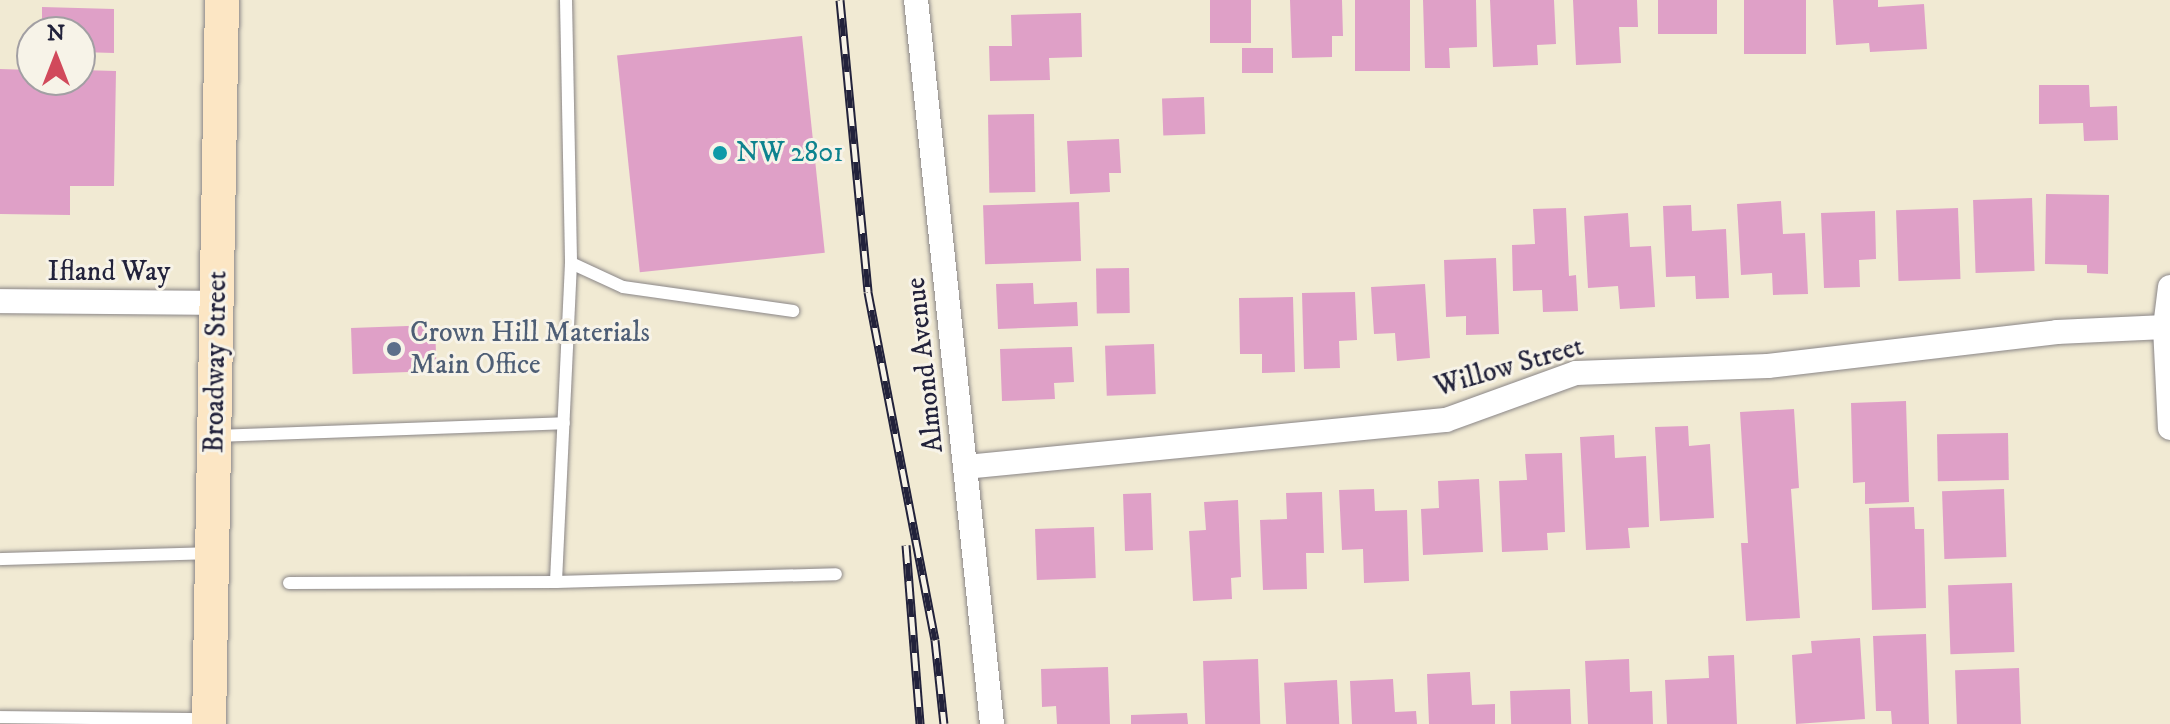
<!DOCTYPE html>
<style>
body{margin:0}
#map{position:relative;width:2170px;height:724px;overflow:hidden;background:#f1ead3;font-family:"IM FELL DW Pica",serif}
div>[style]{position:absolute}
[style*='--x']{left:calc(var(--x)*1px);top:calc(var(--y)*1px);width:calc(var(--w)*1px);rotate:calc(var(--a)*1deg)}
.building>*{inset:0;background:#dfa0c7;transform-origin:0 0}
.roads{filter:drop-shadow(0 0 2px #8a8687) drop-shadow(0 0 2px #8a8687)}
.lane>*{height:12px;margin:-6px;padding:0 6px;transform-origin:6px;border-radius:6px;background:#fff}
.street>*{height:24px;margin:-12px;padding:0 12px;transform-origin:12px;border-radius:12px;background:#fff}
.secondary>*{height:34px;margin:-17px;padding:0 17px;transform-origin:17px;border-radius:17px;background:#fce6c4}
.rail>*{height:9px;margin-top:-4.5px;transform-origin:0;background:repeating-linear-gradient(90deg,#f7f3e8 0 18px,#22223b 0 36px);box-sizing:border-box;border-block:2px solid #22223b}
.dots>*{width:22px;height:22px;translate:-50% -50%;box-sizing:border-box;border:4px solid #f7f3e8;border-radius:50%}
span{translate:-50% -50%;white-space:nowrap;text-align:center;line-height:1.15;-webkit-text-stroke:6px #f7f3e8;paint-order:stroke}
.culture-label{font-size:28px;color:#0d838f}
.left{translate:0 -50%;text-align:left}
.street-label{font-size:28px;color:#22223b}
.service-label{font-size:28px;color:#4e5e75}
.north{position:absolute;left:16px;top:16px;width:80px;height:80px;box-sizing:border-box;background:#f7f3e8;border:2px solid #a29fa3;border-radius:50%;rotate:0deg;font-size:22px;font-weight:700;line-height:32px;text-align:center;color:#22223b}
.north::after{content:'';display:block;margin:auto;width:28px;height:36px;background:#d1495b;clip-path:polygon(50% 0,100% 100%,50% 72%,0 100%)}
</style>
<div id="map">
<div class="building">
<div style="left:1210px;top:0;width:41px;height:43px"></div>
<div style="clip-path:polygon(1290px 0,1342px 0,1343px 36px,1332px 36px,1332px 57px,1292px 58px)"></div>
<div style="left:1355px;top:0;width:55px;height:71px"></div>
<div style="clip-path:polygon(1423px 0,1476px 0,1477px 47px,1449px 48px,1450px 68px,1425px 68px)"></div>
<div style="clip-path:polygon(1490px 0,1554px 0,1556px 44px,1537px 45px,1538px 65px,1493px 67px)"></div>
<div style="clip-path:polygon(1573px 0,1637px 0,1638px 27px,1619px 27px,1621px 63px,1576px 65px)"></div>
<div style="left:1658px;top:0;width:59px;height:34px"></div>
<div style="left:1744px;top:0;width:62px;height:54px"></div>
<div style="clip-path:polygon(1833px 0,1878px 0,1878px 7px,1924px 4px,1927px 49px,1870px 52px,1869px 43px,1836px 45px)"></div>
<div style="clip-path:polygon(42px 7px,114px 9px,114px 53px,80px 52px,80px 32px,42px 32px)"></div>
<div style="clip-path:polygon(1081px 13px,1082px 57px,1049px 58px,1050px 80px,990px 81px,989px 46px,1012px 46px,1011px 15px)"></div>
<div style="left:802px;top:36px;width:218px;height:186px;rotate:84deg"></div>
<div style="left:1242px;top:48px;width:31px;height:25px"></div>
<div style="clip-path:polygon(0 69px,32px 70px,32px 80px,80px 80px,80px 70px,116px 71px,114px 186px,70px 186px,70px 215px,0 214px)"></div>
<div style="clip-path:polygon(2039px 85px,2089px 85px,2090px 107px,2117px 106px,2118px 140px,2084px 141px,2083px 123px,2039px 124px)"></div>
<div style="left:1204px;top:97px;width:37px;height:42px;rotate:88deg"></div>
<div style="left:1034px;top:114px;width:78px;height:46px;rotate:89deg"></div>
<div style="clip-path:polygon(1119px 139px,1121px 173px,1109px 173px,1110px 192px,1070px 194px,1067px 141px)"></div>
<div style="clip-path:polygon(2046px 194px,2109px 195px,2108px 274px,2087px 273px,2087px 265px,2045px 264px)"></div>
<div style="left:2032px;top:198px;width:73px;height:59px;rotate:88deg"></div>
<div style="clip-path:polygon(1781px 201px,1783px 234px,1805px 233px,1808px 294px,1773px 295px,1772px 273px,1741px 275px,1737px 204px)"></div>
<div style="left:1079px;top:202px;width:59px;height:96px;rotate:88deg"></div>
<div style="clip-path:polygon(1691px 205px,1692px 231px,1726px 229px,1729px 298px,1696px 299px,1695px 276px,1666px 277px,1663px 206px)"></div>
<div style="clip-path:polygon(1566px 208px,1569px 276px,1576px 275px,1578px 311px,1543px 312px,1542px 290px,1513px 291px,1512px 245px,1535px 244px,1533px 209px)"></div>
<div style="left:1958px;top:208px;width:71px;height:62px;rotate:88deg"></div>
<div style="clip-path:polygon(1875px 211px,1876px 259px,1859px 260px,1860px 287px,1824px 288px,1821px 213px)"></div>
<div style="clip-path:polygon(1628px 213px,1630px 247px,1651px 246px,1655px 307px,1620px 309px,1618px 286px,1588px 288px,1584px 216px)"></div>
<div style="clip-path:polygon(1496px 258px,1499px 334px,1466px 335px,1466px 316px,1446px 317px,1444px 260px)"></div>
<div style="left:1129px;top:268px;width:45px;height:33px;rotate:89deg"></div>
<div style="clip-path:polygon(1033px 283px,1034px 304px,1077px 302px,1078px 326px,998px 329px,996px 284px)"></div>
<div style="clip-path:polygon(1425px 284px,1430px 358px,1397px 361px,1395px 333px,1374px 334px,1371px 287px)"></div>
<div style="clip-path:polygon(1355px 292px,1357px 340px,1339px 341px,1340px 368px,1304px 369px,1302px 293px)"></div>
<div style="clip-path:polygon(1293px 297px,1295px 372px,1262px 373px,1262px 354px,1240px 354px,1239px 298px)"></div>
<div style="left:435px;top:325px;width:46px;height:84px;rotate:88deg"></div>
<div style="left:1154px;top:344px;width:50px;height:49px;rotate:88deg"></div>
<div style="clip-path:polygon(1072px 347px,1074px 382px,1054px 383px,1055px 399px,1002px 401px,1000px 349px)"></div>
<div style="clip-path:polygon(1906px 401px,1909px 502px,1865px 504px,1865px 482px,1853px 483px,1851px 403px)"></div>
<div style="clip-path:polygon(1794px 409px,1799px 488px,1791px 489px,1800px 618px,1746px 621px,1741px 543px,1748px 543px,1740px 412px)"></div>
<div style="clip-path:polygon(1688px 426px,1689px 446px,1710px 444px,1714px 518px,1660px 521px,1655px 427px)"></div>
<div style="left:2008px;top:433px;width:47px;height:71px;rotate:89deg"></div>
<div style="clip-path:polygon(1614px 435px,1615px 458px,1646px 456px,1649px 527px,1628px 528px,1630px 548px,1586px 550px,1580px 437px)"></div>
<div style="clip-path:polygon(1562px 453px,1565px 532px,1547px 533px,1548px 550px,1502px 552px,1499px 481px,1527px 480px,1525px 454px)"></div>
<div style="clip-path:polygon(1479px 479px,1483px 552px,1423px 555px,1421px 509px,1439px 508px,1438px 481px)"></div>
<div style="clip-path:polygon(1374px 489px,1375px 511px,1407px 510px,1409px 581px,1364px 583px,1363px 549px,1342px 550px,1339px 490px)"></div>
<div style="left:2004px;top:489px;width:68px;height:62px;rotate:88deg"></div>
<div style="clip-path:polygon(1322px 492px,1324px 553px,1306px 553px,1307px 589px,1263px 590px,1260px 520px,1287px 519px,1286px 493px)"></div>
<div style="left:1151px;top:493px;width:57px;height:28px;rotate:88deg"></div>
<div style="clip-path:polygon(1238px 500px,1241px 577px,1231px 578px,1232px 599px,1193px 601px,1189px 531px,1206px 530px,1204px 502px)"></div>
<div style="clip-path:polygon(1914px 507px,1915px 529px,1924px 529px,1926px 608px,1872px 610px,1869px 508px)"></div>
<div style="left:1094px;top:527px;width:51px;height:59px;rotate:88deg"></div>
<div style="left:2012px;top:583px;width:69px;height:64px;rotate:88deg"></div>
<div style="clip-path:polygon(1926px 634px,1929px 724px,1892px 724px,1891px 711px,1876px 711px,1873px 636px)"></div>
<div style="clip-path:polygon(1860px 638px,1865px 719px,1796px 724px,1792px 655px,1812px 653px,1811px 641px)"></div>
<div style="clip-path:polygon(1734px 655px,1737px 724px,1667px 724px,1665px 680px,1709px 678px,1708px 656px)"></div>
<div style="left:1258px;top:659px;width:65px;height:55px;rotate:88deg"></div>
<div style="clip-path:polygon(1629px 659px,1630px 692px,1652px 691px,1653px 724px,1588px 724px,1585px 661px)"></div>
<div style="clip-path:polygon(1108px 667px,1110px 724px,1057px 724px,1056px 706px,1042px 707px,1041px 669px)"></div>
<div style="left:2019px;top:668px;width:56px;height:64px;rotate:88deg"></div>
<div style="clip-path:polygon(1470px 672px,1472px 705px,1495px 704px,1495px 724px,1429px 724px,1427px 674px)"></div>
<div style="clip-path:polygon(1393px 679px,1395px 712px,1416px 711px,1417px 724px,1352px 724px,1350px 681px)"></div>
<div style="left:1337px;top:680px;width:44px;height:53px;rotate:87deg"></div>
<div style="left:1570px;top:689px;width:35px;height:60px;rotate:88deg"></div>
<div style="clip-path:polygon(1187px 713px,1188px 724px,1131px 724px,1131px 715px)"></div>
</div>
<div class="roads">
<div class="lane">
<div style="--x:566;--y:0;--w:263;--a:88.9"></div>
<div style="--x:571;--y:263;--w:57;--a:24.8"></div>
<div style="--x:623;--y:287;--w:172;--a:8"></div>
<div style="--x:571;--y:263;--w:319;--a:92.7"></div>
<div style="--x:556;--y:582;--w:280;--a:-1.6"></div>
<div style="--x:215;--y:436;--w:349;--a:-2.1"></div>
<div style="--x:0;--y:559;--w:209;--a:-1.6"></div>
<div style="--x:289;--y:583;--w:267;--a:-0.2"></div>
<div style="--x:0;--y:717;--w:206;--a:0.6"></div>
</div>
<div class="street">
<div style="--x:916;--y:0;--w:728;--a:84.01"></div>
<div style="--x:2170;--y:287;--w:40;--a:97.1"></div>
<div style="--x:2165;--y:327;--w:101;--a:87.2"></div>
<div style="--x:0;--y:301;--w:218;--a:0.5"></div>
<div style="--x:966;--y:467;--w:482;--a:-5.6"></div>
<div style="--x:1446;--y:420;--w:138;--a:-19.9"></div>
<div style="--x:1576;--y:373;--w:192;--a:-2.1"></div>
<div style="--x:1768;--y:366;--w:291;--a:-6.7"></div>
<div style="--x:2057;--y:332;--w:108;--a:-2.7"></div>
</div>
<div class="secondary">
<div style="--x:209;--y:724;--w:724;--a:-88.97"></div>
</div>
</div>
<div class="rail">
<div style="--x:840;--y:0;--w:293;--a:84.5"></div>
<div style="--x:868;--y:292;--w:354;--a:79.1"></div>
<div style="--x:935;--y:640;--w:84;--a:83.9"></div>
<div style="--x:906;--y:545;--w:180;--a:85.5"></div>
</div>
<div class="dots">
<div style="left:720px;top:153px;background:#0f9aa8"></div>
<div style="left:394px;top:349px;background:#5c6f8a"></div>
</div>
<div class="culture-label">
<span class="left" style="left:736px;top:153px">NW 2801</span>
</div>
<div class="street-label">
<span style="left:109px;top:272px">Ifland Way</span>
<span style="left:216px;top:362px;rotate:-89deg">Broadway Street</span>
<span style="left:925px;top:365px;rotate:-96deg">Almond Avenue</span>
<span style="left:1509px;top:367px;rotate:-16deg">Willow Street</span>
</div>
<div class="service-label">
<span class="left" style="left:410px;top:349px">Crown Hill Materials<br>Main Office</span>
</div>
<div class="north">N</div>
</div>
